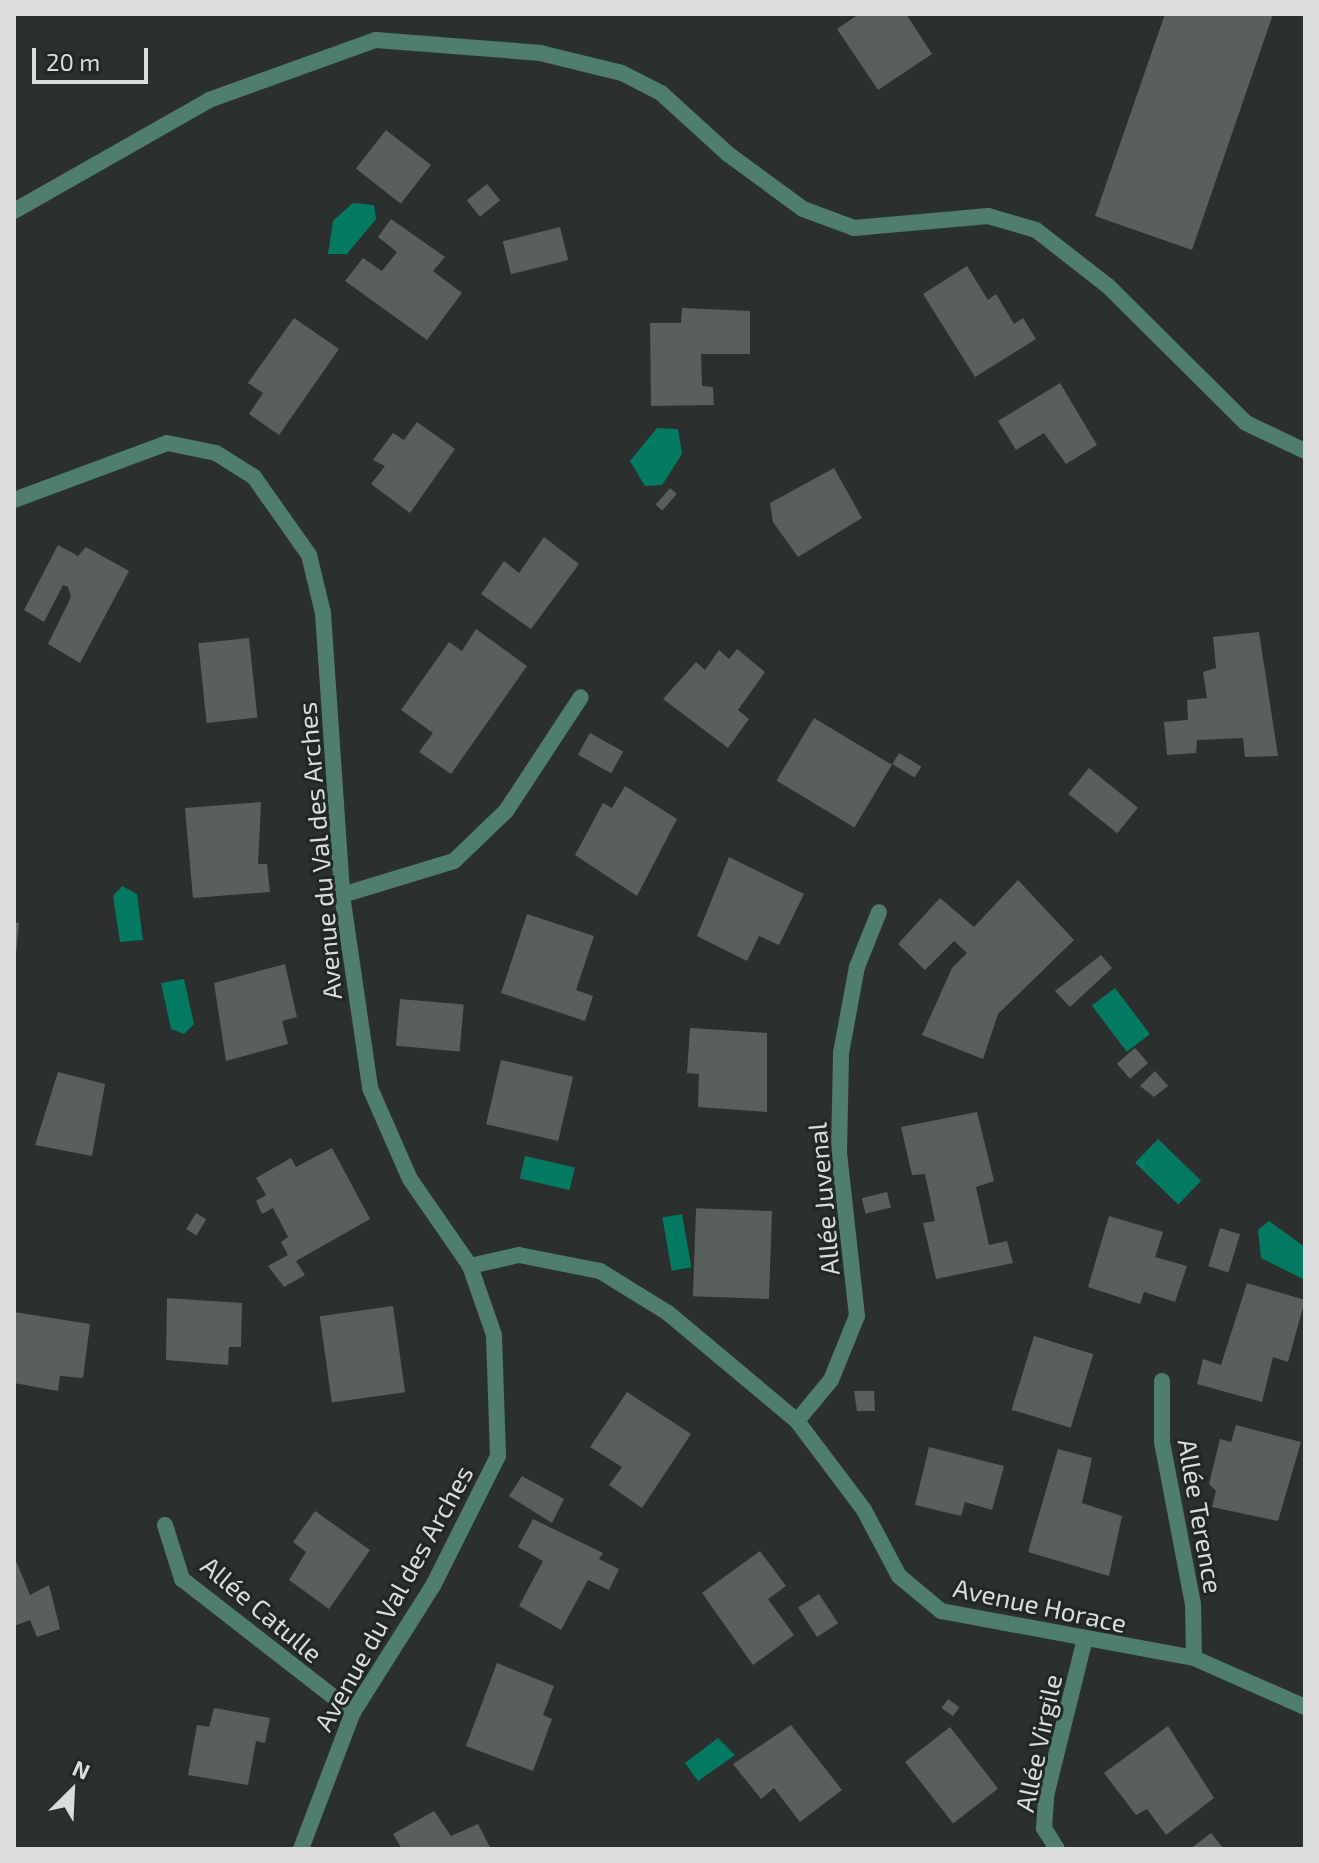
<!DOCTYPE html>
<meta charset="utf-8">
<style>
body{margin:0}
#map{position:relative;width:1319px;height:1863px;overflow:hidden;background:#2b302e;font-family:"Exo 2",sans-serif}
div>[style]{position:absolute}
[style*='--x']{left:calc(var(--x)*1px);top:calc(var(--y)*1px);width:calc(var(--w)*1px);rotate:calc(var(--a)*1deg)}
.water>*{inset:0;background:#037a62;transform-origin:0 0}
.building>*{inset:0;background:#595f5d;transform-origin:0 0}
.service>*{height:16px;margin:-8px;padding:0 8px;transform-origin:8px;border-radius:8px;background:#4f7d6f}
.minor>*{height:16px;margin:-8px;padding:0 8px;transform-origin:8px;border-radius:8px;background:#4f7d6f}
span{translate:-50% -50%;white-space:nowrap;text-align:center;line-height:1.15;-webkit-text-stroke:6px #212725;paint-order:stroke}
.street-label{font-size:26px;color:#dadddc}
.frame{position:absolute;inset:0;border:16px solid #dadddc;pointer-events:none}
.north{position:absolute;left:32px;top:1751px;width:80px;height:80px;-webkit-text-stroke:6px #212725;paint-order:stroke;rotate:24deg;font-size:22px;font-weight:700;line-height:32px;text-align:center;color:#dadddc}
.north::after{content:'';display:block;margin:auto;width:28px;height:36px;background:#dadddc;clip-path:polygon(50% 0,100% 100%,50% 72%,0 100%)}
.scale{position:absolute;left:32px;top:48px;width:116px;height:36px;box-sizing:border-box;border:4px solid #dadddc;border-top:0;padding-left:10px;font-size:24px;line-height:28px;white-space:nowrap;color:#dadddc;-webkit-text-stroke:6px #212725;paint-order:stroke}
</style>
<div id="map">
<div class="water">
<div style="clip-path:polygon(353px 203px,374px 205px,376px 219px,347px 254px,328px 254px,333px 221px)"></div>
<div style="clip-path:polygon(657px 428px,678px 429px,682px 454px,662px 485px,645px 486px,630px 461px)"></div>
<div style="clip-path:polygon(122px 886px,137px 894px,143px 940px,120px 942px,113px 896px)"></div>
<div style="clip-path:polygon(184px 979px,194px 1024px,184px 1034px,171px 1029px,161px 983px)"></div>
<div style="left:1115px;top:988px;width:58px;height:29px;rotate:53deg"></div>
<div style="left:1158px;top:1139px;width:60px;height:33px;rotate:44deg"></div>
<div style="left:525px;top:1156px;width:51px;height:23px;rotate:13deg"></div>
<div style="left:682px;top:1214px;width:54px;height:20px;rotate:80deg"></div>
<div style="clip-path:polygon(1269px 1221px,1305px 1247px,1305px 1280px,1261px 1258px,1258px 1230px)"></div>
<div style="clip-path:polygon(718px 1738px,735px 1755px,698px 1781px,685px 1763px)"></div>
</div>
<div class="building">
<div style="clip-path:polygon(859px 14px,906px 14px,932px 54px,878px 90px,837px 29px)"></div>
<div style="clip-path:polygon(1165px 14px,1273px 14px,1192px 250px,1095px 216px)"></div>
<div style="left:386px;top:130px;width:57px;height:49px;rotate:38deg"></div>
<div style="left:487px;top:184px;width:21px;height:26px;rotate:51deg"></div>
<div style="clip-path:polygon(391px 219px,445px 257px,433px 271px,462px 293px,427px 340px,345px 281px,363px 258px,382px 271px,397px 252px,378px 237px)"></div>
<div style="left:560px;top:227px;width:34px;height:59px;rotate:76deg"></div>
<div style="clip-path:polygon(967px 266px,988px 300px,996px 294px,1014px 324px,1023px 318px,1036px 339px,975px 377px,923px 294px)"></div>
<div style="clip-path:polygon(682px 308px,750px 311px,750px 354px,701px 354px,702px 386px,713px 387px,714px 405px,651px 406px,650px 323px,681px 323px)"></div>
<div style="clip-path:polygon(294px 318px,339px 349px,279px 435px,249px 414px,263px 393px,248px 383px)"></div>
<div style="clip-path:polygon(1060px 383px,1097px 445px,1066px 464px,1044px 433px,1016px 450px,998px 421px)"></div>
<div style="clip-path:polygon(417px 422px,455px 449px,410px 513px,371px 484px,385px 466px,373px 460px,393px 433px,404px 440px)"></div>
<div style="clip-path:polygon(834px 468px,862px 518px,798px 557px,773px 522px,770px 503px)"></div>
<div style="left:670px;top:488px;width:9px;height:22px;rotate:41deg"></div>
<div style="clip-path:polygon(544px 537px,579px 564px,531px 629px,481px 594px,504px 561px,519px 573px)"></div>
<div style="clip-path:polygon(58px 545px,78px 556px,86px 547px,129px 571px,80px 663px,48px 644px,71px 597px,68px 587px,63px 585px,44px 622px,24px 610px)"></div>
<div style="clip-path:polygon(476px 629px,527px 666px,451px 774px,419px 752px,433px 733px,401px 710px,449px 642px,462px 651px)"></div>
<div style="clip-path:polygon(1259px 632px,1278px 756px,1245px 757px,1243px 738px,1197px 740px,1196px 753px,1167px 755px,1164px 722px,1188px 720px,1187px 700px,1207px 698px,1203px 672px,1216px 668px,1213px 637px)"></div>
<div style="left:249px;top:638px;width:80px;height:51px;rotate:84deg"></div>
<div style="clip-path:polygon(737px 649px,765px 672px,738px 710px,749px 719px,728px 748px,663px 699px,696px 662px,705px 670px,719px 650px,729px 659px)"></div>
<div style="left:814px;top:718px;width:91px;height:73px;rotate:31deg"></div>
<div style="left:590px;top:733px;width:38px;height:25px;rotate:29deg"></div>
<div style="left:899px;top:753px;width:26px;height:13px;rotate:31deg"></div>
<div style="left:1089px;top:768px;width:63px;height:33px;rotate:39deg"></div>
<div style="clip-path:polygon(625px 786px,677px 819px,637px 896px,575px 855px,603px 803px,612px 808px)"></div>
<div style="clip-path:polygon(261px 802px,258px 864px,267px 864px,270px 892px,193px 898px,185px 808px)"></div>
<div style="clip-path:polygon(729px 857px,804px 894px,779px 945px,759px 936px,747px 961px,697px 936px)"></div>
<div style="clip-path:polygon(1018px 880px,1074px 940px,998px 1014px,983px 1059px,922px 1035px,952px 968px,967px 953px,954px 941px,925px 970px,898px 944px,940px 898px,974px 927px)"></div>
<div style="clip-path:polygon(527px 914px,594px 936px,576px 990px,593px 996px,585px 1021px,501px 993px)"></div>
<div style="clip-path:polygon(14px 922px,19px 923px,16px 954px,14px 953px)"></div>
<div style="clip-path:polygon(1101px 955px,1112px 968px,1070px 1007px,1055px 991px)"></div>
<div style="clip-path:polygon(285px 964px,297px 1017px,282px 1021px,288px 1044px,226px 1061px,214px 983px)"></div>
<div style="left:400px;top:999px;width:64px;height:47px;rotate:5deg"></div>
<div style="clip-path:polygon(690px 1028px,767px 1033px,767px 1112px,698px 1107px,699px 1074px,687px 1073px)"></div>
<div style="left:1135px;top:1048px;width:20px;height:24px;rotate:49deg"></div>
<div style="left:501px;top:1060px;width:74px;height:66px;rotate:13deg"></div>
<div style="clip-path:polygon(1155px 1071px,1168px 1086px,1154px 1097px,1140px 1086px)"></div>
<div style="clip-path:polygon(58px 1072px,105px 1084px,92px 1156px,35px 1145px)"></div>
<div style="clip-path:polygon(977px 1112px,994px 1181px,976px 1187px,989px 1245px,1007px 1241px,1013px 1263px,936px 1279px,923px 1223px,935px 1221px,925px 1174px,912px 1175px,901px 1127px)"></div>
<div style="clip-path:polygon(332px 1148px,370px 1219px,296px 1261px,305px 1275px,284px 1287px,268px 1266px,288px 1255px,281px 1242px,288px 1237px,273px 1208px,262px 1214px,256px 1201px,266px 1195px,256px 1178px,291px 1158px,296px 1167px)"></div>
<div style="left:887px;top:1192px;width:16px;height:26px;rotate:76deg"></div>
<div style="left:772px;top:1211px;width:88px;height:76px;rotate:92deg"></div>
<div style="left:196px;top:1213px;width:12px;height:19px;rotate:31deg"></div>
<div style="clip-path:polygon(1109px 1216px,1163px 1232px,1155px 1257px,1187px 1266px,1175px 1302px,1144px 1292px,1140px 1304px,1088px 1287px)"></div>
<div style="left:1220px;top:1228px;width:21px;height:40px;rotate:17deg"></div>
<div style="clip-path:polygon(1247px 1283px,1305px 1300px,1288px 1362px,1273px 1357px,1262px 1402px,1197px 1384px,1203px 1359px,1221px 1365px)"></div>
<div style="clip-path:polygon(167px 1298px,242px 1303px,241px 1347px,229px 1347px,228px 1365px,166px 1360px)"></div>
<div style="left:393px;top:1306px;width:87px;height:74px;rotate:82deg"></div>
<div style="clip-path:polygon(14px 1312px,90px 1324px,83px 1378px,60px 1376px,58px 1391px,14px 1383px)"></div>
<div style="left:1034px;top:1336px;width:62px;height:77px;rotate:17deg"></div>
<div style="clip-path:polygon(854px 1391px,874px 1391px,875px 1411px,857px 1411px)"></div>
<div style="clip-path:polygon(627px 1392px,691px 1434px,642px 1508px,609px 1485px,622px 1467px,590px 1447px)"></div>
<div style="clip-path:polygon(1236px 1425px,1301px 1442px,1278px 1521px,1212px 1507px,1216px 1491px,1209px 1484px,1220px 1439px,1231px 1442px)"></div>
<div style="clip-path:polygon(929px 1447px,1004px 1466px,992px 1510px,965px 1502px,961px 1516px,915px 1505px)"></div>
<div style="clip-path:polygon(1058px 1449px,1092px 1458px,1082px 1503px,1122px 1516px,1109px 1576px,1028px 1552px)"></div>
<div style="clip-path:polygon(522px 1476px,564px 1499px,552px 1523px,509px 1496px)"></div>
<div style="clip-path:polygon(315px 1511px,370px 1550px,329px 1609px,289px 1580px,306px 1552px,293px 1542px)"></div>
<div style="clip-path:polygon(533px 1519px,603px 1553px,599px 1559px,619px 1569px,609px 1590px,588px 1580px,561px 1630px,519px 1606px,543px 1561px,518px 1547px)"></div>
<div style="clip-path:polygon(760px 1551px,786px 1586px,768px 1599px,794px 1635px,753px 1665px,702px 1593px)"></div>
<div style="clip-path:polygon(14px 1556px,30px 1595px,49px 1585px,60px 1629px,37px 1637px,30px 1620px,14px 1626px)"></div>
<div style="left:819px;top:1594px;width:35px;height:25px;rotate:57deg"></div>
<div style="clip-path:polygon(497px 1663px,554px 1686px,543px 1715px,552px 1719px,533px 1771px,466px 1746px)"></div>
<div style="left:948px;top:1699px;width:14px;height:11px;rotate:36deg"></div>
<div style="clip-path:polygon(214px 1708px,270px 1718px,265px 1743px,256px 1741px,248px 1785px,188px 1775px,197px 1725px,209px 1727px)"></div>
<div style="clip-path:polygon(791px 1725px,842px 1790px,800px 1822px,774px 1788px,761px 1799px,733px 1764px)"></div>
<div style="clip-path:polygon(1168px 1726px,1214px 1798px,1166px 1835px,1147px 1809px,1136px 1815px,1104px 1773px)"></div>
<div style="left:950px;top:1727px;width:78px;height:57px;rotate:52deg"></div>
<div style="clip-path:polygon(434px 1811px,451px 1836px,478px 1824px,491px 1849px,402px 1849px,393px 1834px)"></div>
<div style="clip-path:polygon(1211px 1833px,1224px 1849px,1190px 1849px)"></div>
</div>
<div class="service">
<div style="--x:1246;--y:423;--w:65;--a:25.4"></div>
</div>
<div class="minor">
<div style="--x:14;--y:211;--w:224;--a:-29.6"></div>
<div style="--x:209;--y:100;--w:177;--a:-19.8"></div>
<div style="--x:376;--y:40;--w:165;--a:4.5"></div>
<div style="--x:540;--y:53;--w:84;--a:13.7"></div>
<div style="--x:622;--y:73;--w:44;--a:27.1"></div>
<div style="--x:661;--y:93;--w:91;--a:42.3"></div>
<div style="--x:728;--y:154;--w:93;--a:36.3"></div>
<div style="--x:803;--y:209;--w:54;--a:20.4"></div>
<div style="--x:854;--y:228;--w:135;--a:-5.1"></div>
<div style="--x:988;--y:216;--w:50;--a:16.3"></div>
<div style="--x:1036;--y:230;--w:91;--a:37.9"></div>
<div style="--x:1108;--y:286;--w:194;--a:44.8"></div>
<div style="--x:14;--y:500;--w:163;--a:-20.4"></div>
<div style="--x:167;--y:443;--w:50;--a:11.5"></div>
<div style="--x:216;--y:453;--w:45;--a:32.3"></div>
<div style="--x:254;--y:477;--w:95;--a:54.8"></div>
<div style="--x:309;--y:555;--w:60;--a:76.4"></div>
<div style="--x:323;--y:613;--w:283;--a:86.1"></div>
<div style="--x:342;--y:895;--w:195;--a:81.7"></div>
<div style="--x:370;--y:1088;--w:99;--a:66.3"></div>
<div style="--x:410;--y:1179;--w:106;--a:55.4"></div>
<div style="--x:470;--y:1266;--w:73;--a:70.8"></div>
<div style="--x:494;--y:1335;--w:121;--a:88.1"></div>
<div style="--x:498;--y:1456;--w:143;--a:116.6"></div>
<div style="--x:434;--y:1584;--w:151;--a:122.3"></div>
<div style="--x:353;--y:1712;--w:147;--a:110.8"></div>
<div style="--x:342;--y:895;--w:117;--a:-16.9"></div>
<div style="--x:454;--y:861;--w:72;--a:-43.9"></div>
<div style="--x:506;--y:811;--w:136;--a:-56.7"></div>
<div style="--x:470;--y:1266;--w:50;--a:-12.7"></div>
<div style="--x:519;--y:1255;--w:83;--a:11.2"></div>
<div style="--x:600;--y:1271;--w:80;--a:31.7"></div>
<div style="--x:668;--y:1313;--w:168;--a:39.9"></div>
<div style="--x:797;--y:1421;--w:111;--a:53"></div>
<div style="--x:864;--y:1510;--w:75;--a:62.1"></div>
<div style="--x:899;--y:1576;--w:55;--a:39.8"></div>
<div style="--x:941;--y:1611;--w:257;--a:10.5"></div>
<div style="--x:1194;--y:1658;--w:121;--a:23.8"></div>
<div style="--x:1162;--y:1381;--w:61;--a:90"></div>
<div style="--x:1162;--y:1442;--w:165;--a:79.2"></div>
<div style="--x:1193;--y:1604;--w:54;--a:88.9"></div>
<div style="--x:797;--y:1421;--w:53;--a:-50.3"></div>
<div style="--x:831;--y:1380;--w:69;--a:-67.9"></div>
<div style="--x:857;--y:1316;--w:165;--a:-96.3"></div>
<div style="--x:839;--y:1152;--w:99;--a:-88.8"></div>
<div style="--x:841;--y:1053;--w:87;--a:-79.5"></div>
<div style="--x:857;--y:967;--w:59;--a:-68.2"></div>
<div style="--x:165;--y:1525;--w:57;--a:72.5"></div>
<div style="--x:182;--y:1579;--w:217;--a:37.9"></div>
<div style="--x:1057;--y:1849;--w:25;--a:-122"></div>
<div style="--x:1044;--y:1828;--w:32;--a:-86"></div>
<div style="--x:1046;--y:1796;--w:158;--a:-76.1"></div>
</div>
<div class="street-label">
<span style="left:319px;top:851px;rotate:-95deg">Avenue du Val des Arches</span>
<span style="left:823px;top:1199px;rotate:-95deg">Allée Juvenal</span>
<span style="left:1201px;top:1516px;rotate:80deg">Allée Terence</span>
<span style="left:393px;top:1598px;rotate:-61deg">Avenue du Val des Arches</span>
<span style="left:1040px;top:1605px;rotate:12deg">Avenue Horace</span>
<span style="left:262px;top:1609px;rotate:40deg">Allée Catulle</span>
<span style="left:1038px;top:1743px;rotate:-78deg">Allée Virgile</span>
</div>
<div class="frame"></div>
<div class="north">N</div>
<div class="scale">20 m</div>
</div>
